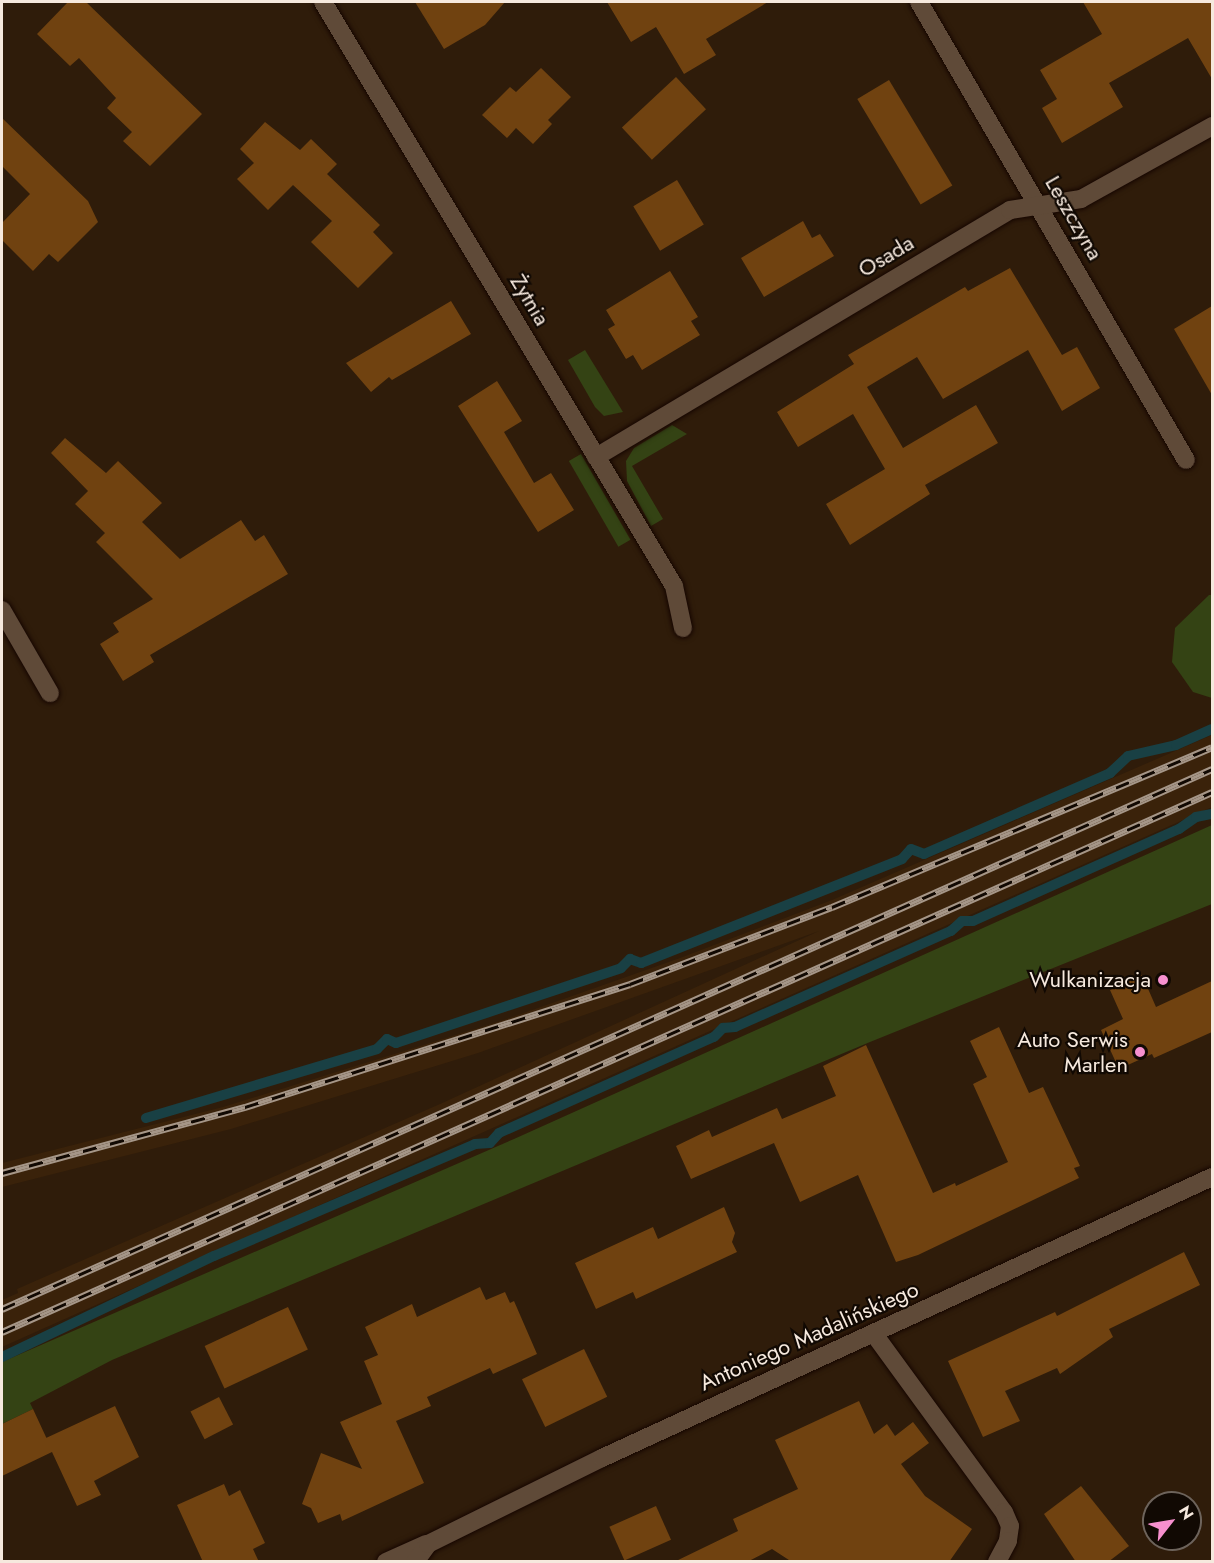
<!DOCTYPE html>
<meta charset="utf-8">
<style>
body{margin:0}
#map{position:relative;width:1214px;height:1563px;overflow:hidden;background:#2f1c0a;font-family:Jost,sans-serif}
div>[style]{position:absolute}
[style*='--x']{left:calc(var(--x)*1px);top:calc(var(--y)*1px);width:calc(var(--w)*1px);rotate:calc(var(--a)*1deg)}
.built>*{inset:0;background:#3a220a}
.green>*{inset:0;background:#344314;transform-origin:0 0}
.stream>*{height:10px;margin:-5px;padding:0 5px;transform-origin:5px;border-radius:5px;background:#194044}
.building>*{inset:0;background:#704210;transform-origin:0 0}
.roads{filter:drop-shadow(0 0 2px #160600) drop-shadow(0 0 2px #160600)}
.street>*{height:18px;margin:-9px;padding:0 9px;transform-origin:9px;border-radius:9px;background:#5f4a38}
.rail>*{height:7px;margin-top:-3.5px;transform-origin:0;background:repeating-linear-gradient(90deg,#110903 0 14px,#a59688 0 28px);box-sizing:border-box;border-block:2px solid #a59688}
.dots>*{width:16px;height:16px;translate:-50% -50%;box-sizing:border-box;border:3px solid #110903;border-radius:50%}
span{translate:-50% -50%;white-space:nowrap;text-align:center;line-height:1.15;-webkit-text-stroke:4.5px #110903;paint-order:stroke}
.street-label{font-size:22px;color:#f6e9de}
.poi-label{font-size:22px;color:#f6e9de}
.right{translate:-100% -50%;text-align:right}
.frame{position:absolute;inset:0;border:3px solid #f6e9de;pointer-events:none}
.north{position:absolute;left:1142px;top:1491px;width:60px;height:60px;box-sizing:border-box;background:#110903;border:2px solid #6d635b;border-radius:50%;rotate:59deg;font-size:16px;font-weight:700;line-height:24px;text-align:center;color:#f6e9de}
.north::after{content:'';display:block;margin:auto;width:21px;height:27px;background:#f790ce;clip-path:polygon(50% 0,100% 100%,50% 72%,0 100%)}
</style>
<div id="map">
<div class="built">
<div style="clip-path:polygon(1212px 735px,1212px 807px,2px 1347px,2px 1300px,18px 1293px,17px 1289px,440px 1104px,819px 931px,478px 1053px,231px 1129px,2px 1187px,2px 1163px,223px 1107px,501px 1021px,680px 958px,832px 900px)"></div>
</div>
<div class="green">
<div style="clip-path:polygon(585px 350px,623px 412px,604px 416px,595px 407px,568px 360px)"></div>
<div style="clip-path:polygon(672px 425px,687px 434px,632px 466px,663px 519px,651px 526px,627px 481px,626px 461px,634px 448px)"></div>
<div style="left:581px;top:454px;width:99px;height:14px;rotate:60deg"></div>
<div style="clip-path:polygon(1209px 595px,1212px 595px,1212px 698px,1193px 692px,1172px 662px,1175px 628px)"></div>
<div style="clip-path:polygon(1212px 825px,1212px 904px,870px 1042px,195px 1325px,112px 1360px,30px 1403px,33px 1409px,2px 1424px,2px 1362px,514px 1139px)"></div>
</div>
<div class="stream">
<div style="--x:146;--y:1118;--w:241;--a:-16.6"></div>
<div style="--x:377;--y:1049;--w:14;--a:-45"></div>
<div style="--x:387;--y:1039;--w:10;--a:24"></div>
<div style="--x:396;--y:1043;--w:237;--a:-18.4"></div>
<div style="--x:621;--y:968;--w:13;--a:-45"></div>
<div style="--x:630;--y:959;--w:12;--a:20"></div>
<div style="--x:641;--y:963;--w:281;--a:-21.7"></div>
<div style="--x:902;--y:859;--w:13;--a:-48"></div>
<div style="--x:911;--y:849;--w:14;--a:21"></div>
<div style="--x:924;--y:854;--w:203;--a:-23.5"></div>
<div style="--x:1110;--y:773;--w:25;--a:-43"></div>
<div style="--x:1128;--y:756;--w:49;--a:-12.9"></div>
<div style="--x:1176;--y:745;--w:39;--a:-24"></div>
<div style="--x:2;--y:1357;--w:235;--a:-25.5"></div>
<div style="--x:214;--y:1256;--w:284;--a:-23.2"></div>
<div style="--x:475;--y:1144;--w:15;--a:-4"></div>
<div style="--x:490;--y:1143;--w:13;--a:-48"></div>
<div style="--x:499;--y:1133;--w:235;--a:-24.1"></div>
<div style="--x:714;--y:1037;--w:13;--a:-45"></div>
<div style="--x:723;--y:1028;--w:12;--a:-5"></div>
<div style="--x:735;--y:1027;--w:236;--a:-24"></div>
<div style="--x:951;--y:931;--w:15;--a:-42"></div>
<div style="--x:962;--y:921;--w:11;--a:0"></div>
<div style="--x:973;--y:921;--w:226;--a:-24.1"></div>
<div style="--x:1179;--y:829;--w:21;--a:-35"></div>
<div style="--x:1196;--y:817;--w:16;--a:-11"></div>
</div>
<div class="building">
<div style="clip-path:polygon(68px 2px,86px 2px,202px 114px,150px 166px,123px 141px,132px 132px,107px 108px,116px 98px,79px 58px,70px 66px,37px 34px)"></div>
<div style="clip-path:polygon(415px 2px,505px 2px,485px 25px,444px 49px)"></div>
<div style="clip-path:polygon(607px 2px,768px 2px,706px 39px,716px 55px,684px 74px,656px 27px,631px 42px)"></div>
<div style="clip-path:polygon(1083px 2px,1212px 2px,1212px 79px,1188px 38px,1109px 83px,1123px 107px,1062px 143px,1042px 108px,1057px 99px,1040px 70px,1102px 34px)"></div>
<div style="clip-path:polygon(541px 68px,571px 97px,548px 120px,552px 124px,533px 144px,516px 128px,507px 138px,482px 115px,510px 87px,516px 92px)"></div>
<div style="left:676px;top:77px;width:44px;height:74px;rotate:47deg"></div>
<div style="left:889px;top:80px;width:123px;height:37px;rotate:59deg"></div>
<div style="clip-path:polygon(2px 118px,88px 201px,98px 222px,58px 262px,49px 254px,33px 271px,2px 240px,2px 223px,30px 194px,2px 166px)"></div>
<div style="clip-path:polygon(265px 122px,300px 150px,311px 139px,337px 164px,327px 174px,380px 225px,373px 232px,393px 253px,358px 288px,311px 242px,332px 221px,293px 185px,268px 210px,237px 179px,254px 163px,240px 149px)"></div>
<div style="left:677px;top:180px;width:52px;height:51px;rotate:59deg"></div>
<div style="clip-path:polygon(803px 221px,812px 238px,820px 234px,834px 256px,764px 297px,741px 258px)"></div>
<div style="clip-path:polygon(1010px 268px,1062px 355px,1077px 347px,1100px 388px,1062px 411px,1028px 350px,943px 399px,917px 357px,867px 387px,903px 448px,976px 405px,998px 443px,925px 485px,930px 494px,850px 545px,826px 504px,885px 469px,853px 414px,798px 447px,777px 412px,854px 364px,848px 355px,965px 287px,968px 291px)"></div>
<div style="clip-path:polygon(670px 271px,698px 317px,691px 321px,700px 335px,642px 370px,633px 355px,626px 359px,608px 329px,615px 325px,606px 310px)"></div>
<div style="clip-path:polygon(451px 301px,471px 334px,392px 380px,389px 377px,371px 392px,346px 363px)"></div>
<div style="clip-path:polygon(1212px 306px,1212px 395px,1174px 329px)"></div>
<div style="clip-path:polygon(497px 381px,522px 421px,504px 432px,534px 483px,551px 473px,574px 510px,538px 532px,458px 406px)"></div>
<div style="clip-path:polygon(65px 438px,106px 473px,118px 461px,162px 503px,142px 522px,180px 559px,241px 520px,255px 541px,264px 535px,288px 574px,150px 655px,154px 662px,123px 681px,100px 644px,119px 632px,113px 623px,153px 599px,96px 542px,105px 533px,75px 504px,88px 491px,51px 453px)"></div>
<div style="clip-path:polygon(1142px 975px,1156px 1007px,1212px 981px,1212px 1032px,1154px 1058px,1152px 1054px,1119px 1069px,1101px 1030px,1123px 1019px,1110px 990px)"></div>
<div style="clip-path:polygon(999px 1027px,1029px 1093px,1043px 1087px,1080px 1166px,1074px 1168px,1079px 1178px,918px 1255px,896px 1262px,858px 1175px,800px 1202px,774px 1143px,691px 1179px,676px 1146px,709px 1130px,712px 1137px,777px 1108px,782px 1119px,836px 1096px,823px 1066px,866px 1045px,933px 1193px,955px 1183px,956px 1186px,1008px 1162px,973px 1084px,987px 1077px,970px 1041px)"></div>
<div style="clip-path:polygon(724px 1207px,735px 1233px,732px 1242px,737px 1252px,636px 1299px,633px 1292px,596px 1309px,575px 1263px,653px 1227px,658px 1239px)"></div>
<div style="clip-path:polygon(1184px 1252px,1200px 1285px,1109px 1329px,1113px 1337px,1060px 1374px,1057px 1368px,1005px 1391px,1020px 1421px,983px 1437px,948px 1361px,1055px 1312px,1057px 1316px)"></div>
<div style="clip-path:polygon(480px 1287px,486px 1300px,505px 1292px,510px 1303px,514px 1301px,537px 1354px,493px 1374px,490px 1368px,427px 1397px,431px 1406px,396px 1421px,424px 1483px,342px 1521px,340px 1514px,318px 1523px,311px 1508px,302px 1504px,321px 1453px,362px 1469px,340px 1422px,382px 1404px,364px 1361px,378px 1355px,365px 1327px,412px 1304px,417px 1317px)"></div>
<div style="left:288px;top:1307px;width:47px;height:92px;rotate:65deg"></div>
<div style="left:584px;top:1349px;width:53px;height:69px;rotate:64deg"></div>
<div style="left:219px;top:1397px;width:31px;height:32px;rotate:63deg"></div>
<div style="clip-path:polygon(859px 1401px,874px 1434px,887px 1424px,895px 1436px,913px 1422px,929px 1443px,901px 1464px,925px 1496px,972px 1529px,949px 1562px,792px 1562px,772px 1549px,747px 1562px,674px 1562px,738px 1531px,733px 1519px,798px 1489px,775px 1440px)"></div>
<div style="clip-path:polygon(115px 1406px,139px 1457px,94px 1481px,101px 1495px,77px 1506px,52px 1452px,2px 1476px,2px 1424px,33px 1409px,52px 1450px,46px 1438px)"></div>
<div style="clip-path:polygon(224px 1484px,229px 1496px,240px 1490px,265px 1543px,253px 1549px,259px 1562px,203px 1562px,177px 1505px)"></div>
<div style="clip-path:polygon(1081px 1486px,1129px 1546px,1108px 1562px,1076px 1562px,1044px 1514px)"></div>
<div style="left:656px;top:1506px;width:37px;height:51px;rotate:66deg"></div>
</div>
<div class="roads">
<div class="street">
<div style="--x:323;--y:2;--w:681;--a:58.99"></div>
<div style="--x:674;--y:586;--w:43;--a:77.9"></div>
<div style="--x:919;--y:2;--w:530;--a:59.76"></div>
<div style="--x:596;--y:457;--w:482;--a:-30.8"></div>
<div style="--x:1010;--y:210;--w:72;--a:-8.8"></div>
<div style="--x:1081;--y:199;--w:150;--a:-29.1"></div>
<div style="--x:2;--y:610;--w:96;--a:60"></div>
<div style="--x:874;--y:1334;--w:220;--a:53.9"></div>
<div style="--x:1004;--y:1512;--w:15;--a:67"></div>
<div style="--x:1010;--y:1526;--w:15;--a:98"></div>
<div style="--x:1008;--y:1541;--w:24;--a:118"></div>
<div style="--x:386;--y:1562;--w:44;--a:-24.2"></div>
<div style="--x:415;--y:1562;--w:22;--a:-54"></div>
<div style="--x:428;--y:1544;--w:194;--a:-26.3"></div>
<div style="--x:602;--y:1458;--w:672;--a:-24.73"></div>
</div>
</div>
<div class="rail">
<div style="--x:2;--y:1173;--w:252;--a:-15.2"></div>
<div style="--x:245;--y:1107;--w:404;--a:-17.7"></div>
<div style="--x:630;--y:984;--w:216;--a:-20.9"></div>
<div style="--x:832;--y:907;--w:412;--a:-22.8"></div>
<div style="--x:2;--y:1309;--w:1325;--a:-24.05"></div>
<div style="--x:2;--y:1332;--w:1325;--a:-24.05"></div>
</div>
<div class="dots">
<div style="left:1163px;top:980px;background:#f790ce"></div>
<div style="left:1140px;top:1052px;background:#f790ce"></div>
</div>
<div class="street-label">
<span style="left:1074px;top:218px;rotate:60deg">Leszczyna</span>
<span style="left:886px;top:256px;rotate:-31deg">Osada</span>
<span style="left:530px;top:300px;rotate:59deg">Żytnia</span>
<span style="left:809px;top:1336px;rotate:-24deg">Antoniego Madalińskiego</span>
</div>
<div class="poi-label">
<span class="right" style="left:1151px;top:980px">Wulkanizacja</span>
<span class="right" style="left:1128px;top:1052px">Auto Serwis<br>Marlen</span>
</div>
<div class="frame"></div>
<div class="north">N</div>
</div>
